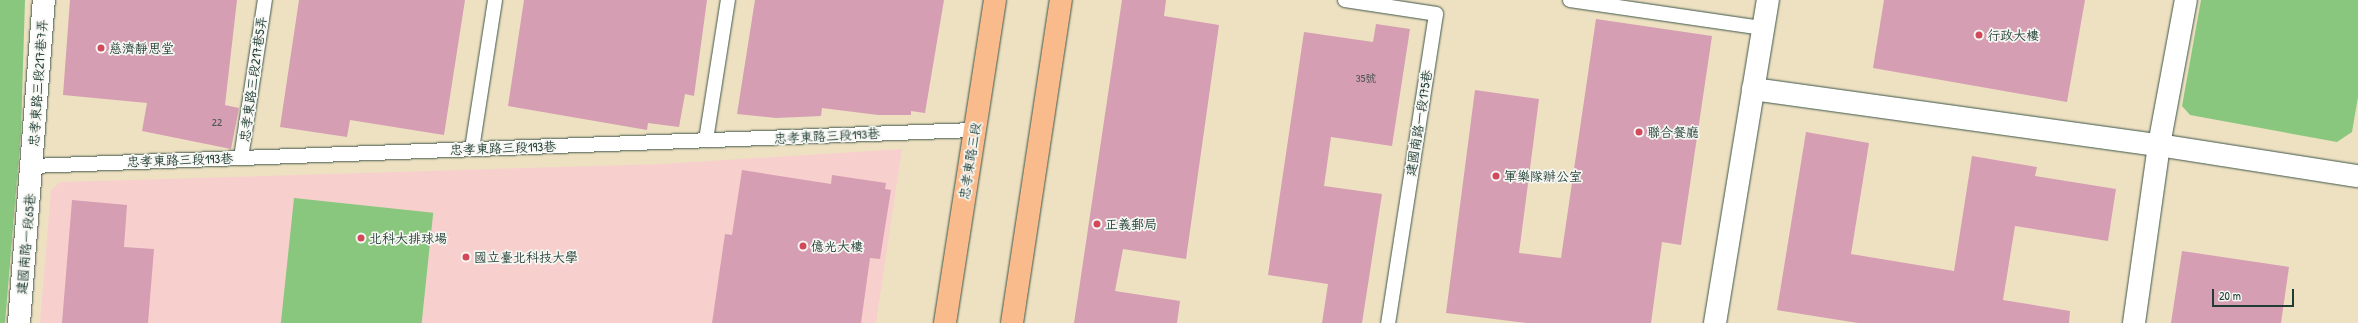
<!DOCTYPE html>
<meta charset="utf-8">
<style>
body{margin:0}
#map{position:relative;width:2358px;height:323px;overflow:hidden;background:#eee1c2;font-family:"Patrick Hand","LXGW WenKai TC",sans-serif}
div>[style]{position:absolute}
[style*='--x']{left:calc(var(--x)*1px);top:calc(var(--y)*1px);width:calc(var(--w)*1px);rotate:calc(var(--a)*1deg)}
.built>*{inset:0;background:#f7d0ce}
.green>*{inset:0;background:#8ac77e;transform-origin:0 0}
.building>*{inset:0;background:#d59eb3}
.roads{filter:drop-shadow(0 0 1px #3e5649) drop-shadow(0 0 1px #3e5649)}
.lane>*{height:14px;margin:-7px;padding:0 7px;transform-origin:7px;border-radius:7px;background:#fff}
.street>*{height:22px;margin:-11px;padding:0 11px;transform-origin:11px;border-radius:11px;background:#fff}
.primary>*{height:22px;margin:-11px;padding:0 11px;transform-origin:11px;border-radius:11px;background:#fabb8c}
.dots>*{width:11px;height:11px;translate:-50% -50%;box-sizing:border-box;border:2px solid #f6f6f2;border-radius:50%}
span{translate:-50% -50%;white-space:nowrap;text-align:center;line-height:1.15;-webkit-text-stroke:3.5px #f6f6f2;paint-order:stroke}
.number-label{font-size:11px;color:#4c5554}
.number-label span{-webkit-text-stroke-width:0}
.poi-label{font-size:13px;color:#1f3d34}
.left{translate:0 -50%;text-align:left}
.street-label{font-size:13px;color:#1f3d34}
.scale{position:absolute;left:2212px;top:289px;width:82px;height:18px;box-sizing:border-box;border:2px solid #1f3d34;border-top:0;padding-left:5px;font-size:12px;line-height:14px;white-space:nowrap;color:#1f3d34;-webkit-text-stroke:3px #f6f6f2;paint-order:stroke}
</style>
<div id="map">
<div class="built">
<div style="clip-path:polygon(902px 149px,876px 323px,40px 323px,51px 190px,60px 182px,661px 164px)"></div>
</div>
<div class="green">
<div style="clip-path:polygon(0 0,25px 0,21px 131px,5px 323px,0 323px)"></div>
<div style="clip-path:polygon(2201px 0,2358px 0,2358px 97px,2352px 132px,2337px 142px,2190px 115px,2182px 106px)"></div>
<div style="left:294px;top:198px;width:140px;height:126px;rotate:6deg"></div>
</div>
<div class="building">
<div style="clip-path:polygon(70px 0,237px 0,225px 105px,239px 108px,231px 149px,142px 131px,147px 103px,63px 95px)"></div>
<div style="clip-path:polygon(299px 0,465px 0,444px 135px,350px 120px,347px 137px,280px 127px)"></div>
<div style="clip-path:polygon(524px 0,707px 0,694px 96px,685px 94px,679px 127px,648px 123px,647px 130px,508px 106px)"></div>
<div style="clip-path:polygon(755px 0,944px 0,925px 113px,911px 111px,911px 115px,878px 115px,822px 108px,821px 116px,776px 118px,737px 114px)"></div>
<div style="clip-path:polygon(1122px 0,1166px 0,1164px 16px,1219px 25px,1186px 259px,1123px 249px,1115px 291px,1180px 301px,1177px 323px,1074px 323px)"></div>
<div style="clip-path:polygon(1884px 0,2085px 0,2067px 102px,1873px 68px)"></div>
<div style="clip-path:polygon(1596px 19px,1712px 36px,1681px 245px,1662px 242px,1651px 323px,1526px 323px,1446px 313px,1475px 90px,1539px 99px,1519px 253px,1561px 258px)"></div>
<div style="clip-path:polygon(1376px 24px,1410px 29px,1392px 146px,1331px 137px,1324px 186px,1382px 194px,1362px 323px,1322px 323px,1328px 284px,1268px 275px,1304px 32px,1373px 42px)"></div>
<div style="clip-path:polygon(1806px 132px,1869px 143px,1851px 254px,1954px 271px,1972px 156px,2037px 167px,2035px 176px,2116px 189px,2108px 241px,2015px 226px,2003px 300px,2070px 311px,2069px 323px,1858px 323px,1777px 310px)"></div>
<div style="clip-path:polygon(742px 170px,831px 184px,832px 175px,886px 183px,885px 189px,891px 190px,880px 259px,870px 258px,861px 323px,712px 323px,725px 234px,732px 235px)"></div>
<div style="clip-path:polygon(72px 200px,127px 205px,124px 247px,154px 249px,148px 323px,62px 323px)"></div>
<div style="clip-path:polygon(2182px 251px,2289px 267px,2281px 323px,2171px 323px)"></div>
</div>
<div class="roads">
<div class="lane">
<div style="--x:1345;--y:0;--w:92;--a:8.7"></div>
<div style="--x:1436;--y:14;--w:313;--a:98.8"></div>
<div style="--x:1570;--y:0;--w:195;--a:8.3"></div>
<div style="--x:706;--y:140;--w:142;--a:-81.1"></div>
<div style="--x:472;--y:149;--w:151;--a:-81.2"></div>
<div style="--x:241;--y:158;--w:160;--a:-81.4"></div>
<div style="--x:32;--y:166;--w:944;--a:-2.19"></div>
</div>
<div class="street">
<div style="--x:1753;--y:89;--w:410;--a:7.9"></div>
<div style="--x:2159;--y:145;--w:201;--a:8.9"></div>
<div style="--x:19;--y:323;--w:324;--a:-85.6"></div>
<div style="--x:1715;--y:323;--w:327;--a:-80.7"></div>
<div style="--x:2134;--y:323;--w:180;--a:-82"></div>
<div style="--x:2159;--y:145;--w:147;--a:-79.5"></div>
</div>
<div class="primary">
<div style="--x:945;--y:323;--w:327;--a:-81.2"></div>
<div style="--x:1012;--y:323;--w:327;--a:-81.4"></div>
</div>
</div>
<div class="dots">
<div style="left:1979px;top:35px;background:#d1495b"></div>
<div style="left:101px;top:48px;background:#d1495b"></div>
<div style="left:1639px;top:132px;background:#d1495b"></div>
<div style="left:1496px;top:176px;background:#d1495b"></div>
<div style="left:1097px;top:224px;background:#d1495b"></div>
<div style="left:361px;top:238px;background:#d1495b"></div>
<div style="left:803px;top:246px;background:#d1495b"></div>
<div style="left:466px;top:257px;background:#d1495b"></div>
</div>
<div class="number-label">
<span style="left:1366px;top:78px">35號</span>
<span style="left:217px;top:122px">22</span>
</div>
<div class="poi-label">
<span class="left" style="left:1987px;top:35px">行政大樓</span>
<span class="left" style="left:109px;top:48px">慈濟靜思堂</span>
<span class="left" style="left:1647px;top:132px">聯合餐廳</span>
<span class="left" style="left:1504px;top:176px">軍樂隊辦公室</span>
<span class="left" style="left:1105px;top:224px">正義郵局</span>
<span class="left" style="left:369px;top:238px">北科大排球場</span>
<span class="left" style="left:811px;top:246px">億光大樓</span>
<span class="left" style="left:474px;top:257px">國立臺北科技大學</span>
</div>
<div class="street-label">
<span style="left:253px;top:79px;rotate:-82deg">忠孝東路三段217巷5弄</span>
<span style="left:38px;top:83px;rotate:-86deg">忠孝東路三段217巷7弄</span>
<span style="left:1419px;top:123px;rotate:-81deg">建國南路一段175巷</span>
<span style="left:827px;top:136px;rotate:-3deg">忠孝東路三段193巷</span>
<span style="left:503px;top:148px;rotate:-2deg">忠孝東路三段193巷</span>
<span style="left:180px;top:160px;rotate:-2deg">忠孝東路三段193巷</span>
<span style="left:970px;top:161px;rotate:-81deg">忠孝東路三段</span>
<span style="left:26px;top:244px;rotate:-85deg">建國南路一段65巷</span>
</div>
<div class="scale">20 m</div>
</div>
